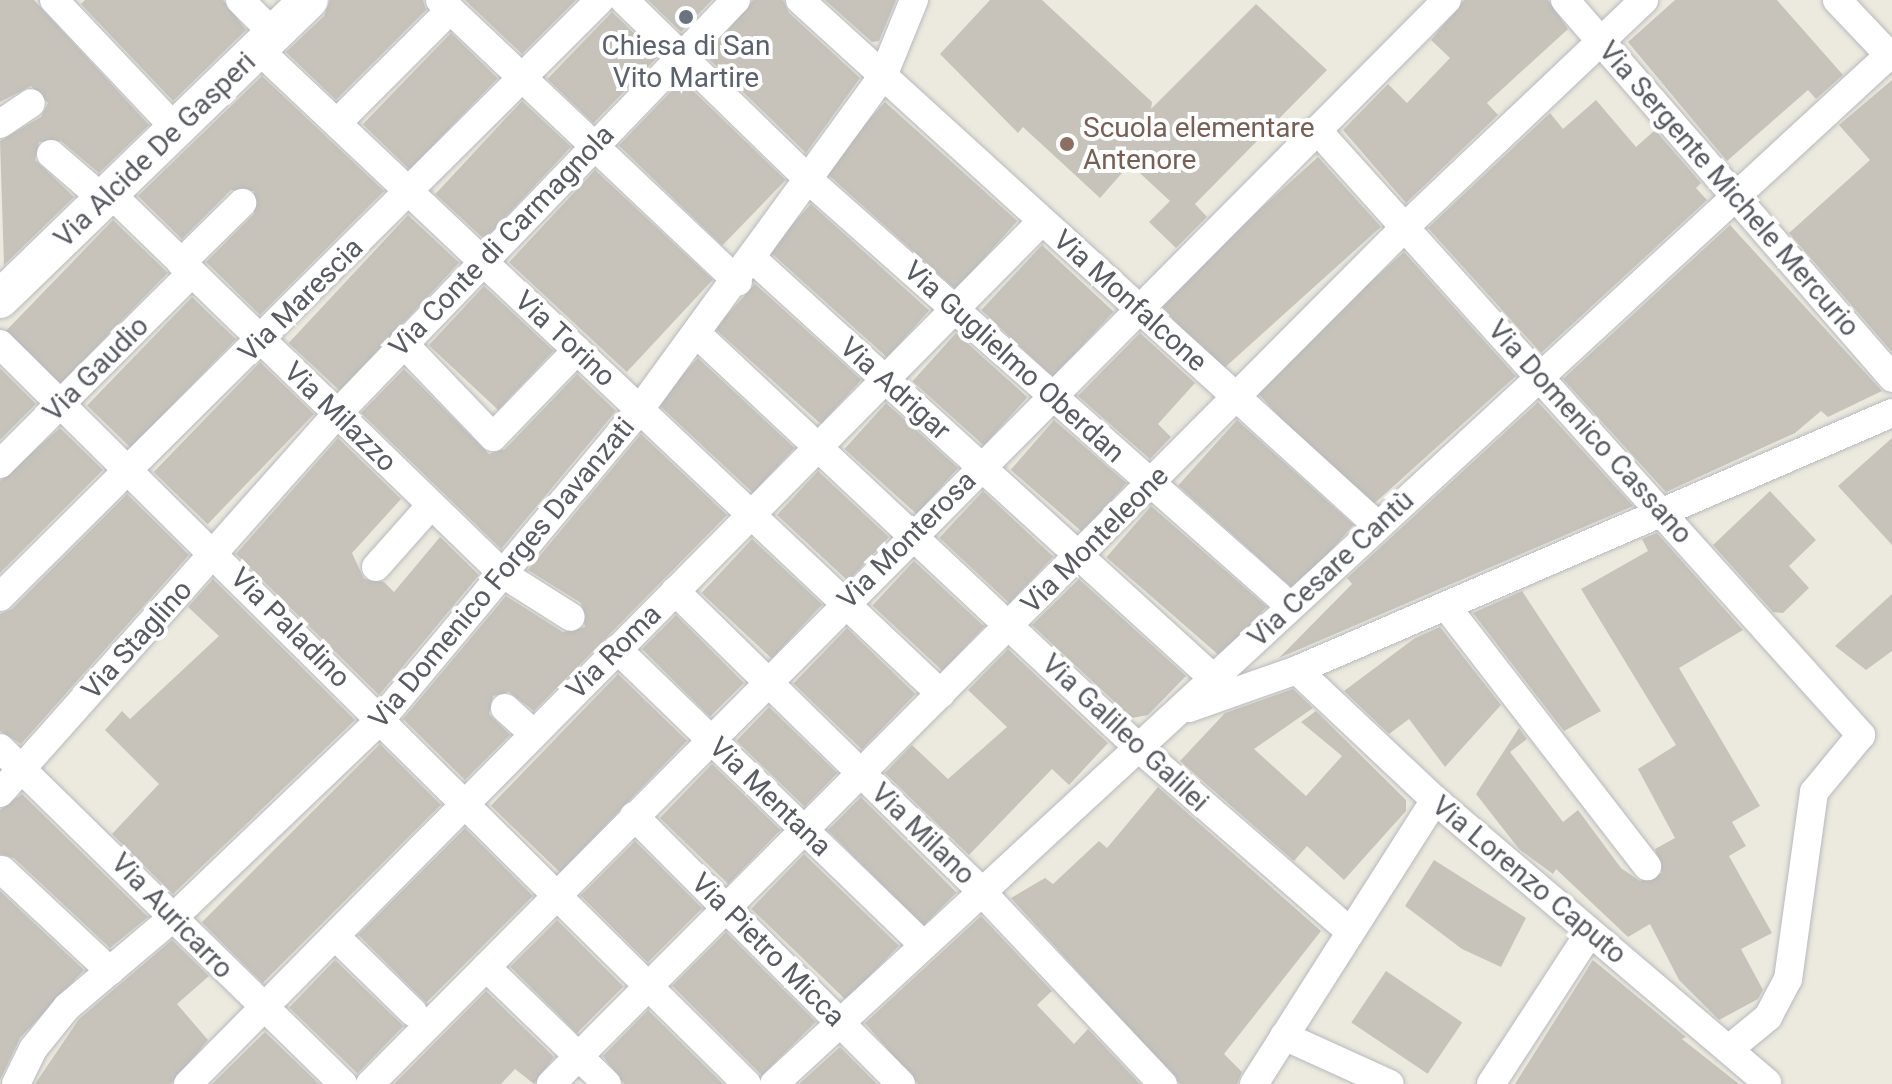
<!DOCTYPE html>
<meta charset="utf-8">
<style>
body{margin:0}
#map{position:relative;width:1892px;height:1084px;overflow:hidden;background:#eceade;font-family:Roboto,sans-serif}
div>[style]{position:absolute}
[style*='--x']{left:calc(var(--x)*1px);top:calc(var(--y)*1px);width:calc(var(--w)*1px);rotate:calc(var(--a)*1deg)}
.building>*{inset:0;background:#c7c3bb;transform-origin:0 0}
.roads{filter:drop-shadow(0 0 2px #b7b9bf) drop-shadow(0 0 2px #b7b9bf)}
.street>*{height:28px;margin:-14px;padding:0 14px;transform-origin:14px;border-radius:14px;background:#fff}
.secondary>*{height:38px;margin:-19px;padding:0 19px;transform-origin:19px;border-radius:19px;background:#fff}
.dots>*{width:22px;height:22px;translate:-50% -50%;box-sizing:border-box;border:4px solid #fff;border-radius:50%}
span{translate:-50% -50%;white-space:nowrap;text-align:center;line-height:1.15;-webkit-text-stroke:8px #fff;paint-order:stroke}
.worship-label{font-size:28px;color:#5b616d}
.education-label{font-size:28px;color:#785e54}
.left{translate:0 -50%;text-align:left}
.street-label{font-size:28px;color:#585b61}
</style>
<div id="map">
<div class="building">
<div style="clip-path:polygon(0 0,34px 0,149px 125px,99px 173px,61px 141px,39px 142px,35px 160px,74px 197px,4px 265px,0 141px,41px 117px,48px 103px,31px 86px,0 102px)"></div>
<div style="clip-path:polygon(85px 0,223px 0,246px 30px,173px 101px,81px 4px)"></div>
<div style="clip-path:polygon(330px 0,423px 0,426px 10px,336px 100px,286px 52px,324px 16px)"></div>
<div style="clip-path:polygon(465px 0,576px 0,522px 54px)"></div>
<div style="clip-path:polygon(648px 0,712px 0,681px 32px)"></div>
<div style="clip-path:polygon(753px 0,783px 0,789px 13px,860px 78px,806px 153px,706px 56px)"></div>
<div style="clip-path:polygon(825px 0,896px 0,879px 41px,872px 42px)"></div>
<div style="clip-path:polygon(990px 0,1042px 0,1152px 102px,1151px 109px,1256px 4px,1327px 70px,1195px 204px,1207px 217px,1176px 248px,1149px 222px,1170px 201px,1130px 164px,1100px 198px,1023px 127px,1018px 133px,940px 54px)"></div>
<div style="clip-path:polygon(1464px 0,1548px 0,1568px 29px,1487px 103px,1498px 115px,1406px 203px,1343px 130px,1388px 84px,1407px 103px,1450px 58px,1431px 40px)"></div>
<div style="clip-path:polygon(1675px 0,1777px 0,1843px 75px,1816px 99px,1808px 90px,1727px 161px,1628px 42px)"></div>
<div style="left:612px;top:12px;width:64px;height:93px;rotate:44deg"></div>
<div style="left:451px;top:33px;width:65px;height:127px;rotate:44deg"></div>
<div style="clip-path:polygon(262px 76px,384px 191px,260px 315px,206px 262px,254px 214px,254px 191px,231px 190px,182px 239px,138px 196px)"></div>
<div style="left:682px;top:80px;width:144px;height:91px;rotate:44deg"></div>
<div style="clip-path:polygon(1892px 80px,1892px 352px,1789px 233px,1870px 160px,1839px 125px)"></div>
<div style="clip-path:polygon(1596px 100px,1636px 147px,1655px 130px,1701px 183px,1696px 188px,1707px 200px,1541px 353px,1428px 228px,1550px 113px,1563px 129px)"></div>
<div style="left:522px;top:101px;width:67px;height:127px;rotate:43deg"></div>
<div style="left:885px;top:102px;width:178px;height:92px;rotate:42deg"></div>
<div style="left:1318px;top:157px;width:94px;height:216px;rotate:48deg"></div>
<div style="left:595px;top:170px;width:161px;height:126px;rotate:43deg"></div>
<div style="left:811px;top:204px;width:159px;height:63px;rotate:42deg"></div>
<div style="left:408px;top:215px;width:70px;height:175px;rotate:43deg"></div>
<div style="left:113px;top:220px;width:76px;height:155px;rotate:44deg"></div>
<div style="clip-path:polygon(1730px 225px,1882px 391px,1828px 417px,1821px 411px,1795px 433px,1666px 492px,1563px 379px)"></div>
<div style="left:1042px;top:245px;width:98px;height:89px;rotate:43deg"></div>
<div style="left:1404px;top:252px;width:167px;height:203px;rotate:48deg"></div>
<div style="left:755px;top:284px;width:143px;height:60px;rotate:42deg"></div>
<div style="left:484px;top:286px;width:95px;height:81px;rotate:43deg"></div>
<div style="left:192px;top:297px;width:61px;height:151px;rotate:44deg"></div>
<div style="left:956px;top:333px;width:96px;height:65px;rotate:42deg"></div>
<div style="clip-path:polygon(1140px 333px,1195px 383px,1158px 424px,1171px 437px,1150px 459px,1078px 396px)"></div>
<div style="left:698px;top:358px;width:132px;height:61px;rotate:43deg"></div>
<div style="left:260px;top:362px;width:75px;height:153px;rotate:44deg"></div>
<div style="clip-path:polygon(0 368px,36px 404px,0 440px)"></div>
<div style="clip-path:polygon(404px 369px,489px 454px,505px 449px,577px 374px,616px 411px,501px 549px,361px 413px)"></div>
<div style="clip-path:polygon(1538px 402px,1633px 506px,1279px 658px,1352px 584px,1347px 578px)"></div>
<div style="left:886px;top:403px;width:97px;height:62px;rotate:42deg"></div>
<div style="left:1054px;top:420px;width:96px;height:66px;rotate:41deg"></div>
<div style="left:1237px;top:420px;width:157px;height:88px;rotate:42deg"></div>
<div style="clip-path:polygon(60px 428px,103px 470px,0 573px,0 481px)"></div>
<div style="clip-path:polygon(641px 434px,727px 515px,534px 711px,509px 692px,493px 696px,489px 714px,510px 735px,465px 780px,403px 719px,506px 596px,563px 632px,585px 627px,581px 603px,528px 570px)"></div>
<div style="clip-path:polygon(338px 438px,401px 499px,352px 553px,364px 579px,384px 582px,394px 592px,440px 537px,479px 575px,379px 695px,236px 554px)"></div>
<div style="clip-path:polygon(1892px 438px,1892px 545px,1838px 486px)"></div>
<div style="left:818px;top:471px;width:97px;height:60px;rotate:43deg"></div>
<div style="left:983px;top:491px;width:96px;height:64px;rotate:43deg"></div>
<div style="clip-path:polygon(1770px 491px,1816px 540px,1789px 566px,1809px 588px,1783px 613px,1773px 612px,1713px 545px)"></div>
<div style="clip-path:polygon(127px 494px,189px 555px,21px 744px,0 731px,0 614px,12px 609px)"></div>
<div style="left:1151px;top:506px;width:153px;height:68px;rotate:41deg"></div>
<div style="clip-path:polygon(1657px 533px,1743px 630px,1679px 668px,1760px 806px,1732px 822px,1746px 846px,1729px 856px,1772px 933px,1741px 949px,1763px 990px,1758px 999px,1719px 1020px,1679px 980px,1650px 924px,1628px 937px,1556px 869px,1553px 874px,1519px 849px,1476px 794px,1519px 728px,1527px 739px,1510px 752px,1563px 822px,1578px 810px,1621px 868px,1640px 881px,1662px 873px,1655px 849px,1675px 838px,1638px 769px,1676px 745px,1581px 589px,1648px 551px,1642px 539px)"></div>
<div style="left:752px;top:539px;width:96px;height:74px;rotate:43deg"></div>
<div style="left:914px;top:561px;width:96px;height:61px;rotate:43deg"></div>
<div style="clip-path:polygon(213px 579px,355px 720px,173px 894px,112px 834px,159px 784px,105px 730px,122px 711px,130px 719px,219px 636px,188px 607px)"></div>
<div style="clip-path:polygon(1079px 579px,1186px 676px,1148px 715px,1132px 718px,1032px 625px)"></div>
<div style="clip-path:polygon(1522px 591px,1601px 711px,1564px 731px,1473px 613px)"></div>
<div style="clip-path:polygon(1892px 594px,1892px 651px,1866px 670px,1835px 646px)"></div>
<div style="left:676px;top:615px;width:96px;height:48px;rotate:45deg"></div>
<div style="clip-path:polygon(1440px 627px,1501px 705px,1445px 767px,1409px 719px,1389px 734px,1344px 691px,1415px 638px)"></div>
<div style="left:847px;top:628px;width:95px;height:77px;rotate:44deg"></div>
<div style="clip-path:polygon(1008px 649px,1108px 743px,1069px 785px,1052px 769px,969px 855px,885px 773px,912px 745px,948px 779px,1007px 727px,968px 690px)"></div>
<div style="left:618px;top:674px;width:96px;height:183px;rotate:44deg"></div>
<div style="clip-path:polygon(1293px 689px,1313px 708px,1254px 749px,1306px 796px,1342px 756px,1301px 722px,1316px 711px,1406px 800px,1406px 811px,1344px 880px,1307px 846px,1294px 861px,1180px 761px,1225px 713px)"></div>
<div style="left:769px;top:707px;width:95px;height:47px;rotate:44deg"></div>
<div style="left:380px;top:744px;width:86px;height:252px;rotate:45deg"></div>
<div style="left:712px;top:764px;width:95px;height:75px;rotate:44deg"></div>
<div style="clip-path:polygon(1158px 787px,1321px 931px,1224px 1054px,1242px 1072px,1237px 1084px,1180px 1084px,1011px 898px,1045px 878px,1053px 884px,1099px 841px,1107px 848px)"></div>
<div style="clip-path:polygon(22px 794px,148px 917px,110px 948px,14px 858px,0 854px,0 810px)"></div>
<div style="left:861px;top:797px;width:135px;height:47px;rotate:45deg"></div>
<div style="left:465px;top:828px;width:96px;height:151px;rotate:45deg"></div>
<div style="left:635px;top:841px;width:95px;height:77px;rotate:45deg"></div>
<div style="left:804px;top:854px;width:132px;height:76px;rotate:44deg"></div>
<div style="clip-path:polygon(1434px 860px,1526px 918px,1501px 967px,1462px 949px,1405px 906px)"></div>
<div style="clip-path:polygon(0 891px,84px 970px,20px 1038px,0 1080px)"></div>
<div style="clip-path:polygon(981px 916px,1052px 991px,1037px 1005px,1074px 1044px,1088px 1029px,1140px 1084px,918px 1084px,865px 1023px)"></div>
<div style="left:557px;top:920px;width:94px;height:66px;rotate:45deg"></div>
<div style="left:726px;top:932px;width:127px;height:76px;rotate:45deg"></div>
<div style="clip-path:polygon(172px 940px,209px 976px,177px 1004px,208px 1040px,171px 1084px,35px 1084px,79px 1019px)"></div>
<div style="left:335px;top:960px;width:95px;height:66px;rotate:44deg"></div>
<div style="clip-path:polygon(1593px 960px,1686px 1037px,1682px 1039px,1739px 1084px,1515px 1084px)"></div>
<div style="left:1386px;top:971px;width:92px;height:62px;rotate:34deg"></div>
<div style="clip-path:polygon(486px 991px,554px 1057px,534px 1084px,515px 1069px,501px 1084px,394px 1084px)"></div>
<div style="clip-path:polygon(648px 1010px,723px 1084px,624px 1084px,603px 1056px)"></div>
<div style="clip-path:polygon(265px 1032px,319px 1084px,212px 1084px)"></div>
<div style="clip-path:polygon(840px 1047px,877px 1084px,799px 1084px)"></div>
</div>
<div class="roads">
<div class="street">
<div style="--x:54;--y:0;--w:178;--a:46.6"></div>
<div style="--x:240;--y:0;--w:48;--a:45"></div>
<div style="--x:440;--y:0;--w:410;--a:43.4"></div>
<div style="--x:624;--y:0;--w:260;--a:44.2"></div>
<div style="--x:810;--y:181;--w:641;--a:41.52"></div>
<div style="--x:800;--y:0;--w:780;--a:42.3"></div>
<div style="--x:1565;--y:0;--w:500;--a:49.1"></div>
<div style="--x:1837;--y:0;--w:80;--a:46.5"></div>
<div style="--x:259;--y:50;--w:938;--a:43.36"></div>
<div style="--x:337;--y:123;--w:160;--a:-45"></div>
<div style="--x:0;--y:124;--w:37;--a:-34"></div>
<div style="--x:1317;--y:130;--w:814;--a:48.04"></div>
<div style="--x:1861;--y:735;--w:74;--a:129.5"></div>
<div style="--x:1814;--y:792;--w:189;--a:97.9"></div>
<div style="--x:1788;--y:979;--w:43;--a:117.8"></div>
<div style="--x:1768;--y:1017;--w:50;--a:140.6"></div>
<div style="--x:51;--y:154;--w:69;--a:40.9"></div>
<div style="--x:110;--y:193;--w:547;--a:44.11"></div>
<div style="--x:503;--y:574;--w:80;--a:32.3"></div>
<div style="--x:754;--y:260;--w:621;--a:42.32"></div>
<div style="--x:181;--y:263;--w:86;--a:-44.5"></div>
<div style="--x:697;--y:334;--w:607;--a:43.13"></div>
<div style="--x:1140;--y:749;--w:276;--a:41"></div>
<div style="--x:403;--y:343;--w:130;--a:46.2"></div>
<div style="--x:493;--y:437;--w:121;--a:-46"></div>
<div style="--x:0;--y:344;--w:1051;--a:44.73"></div>
<div style="--x:0;--y:464;--w:271;--a:-44.9"></div>
<div style="--x:376;--y:567;--w:83;--a:-48.4"></div>
<div style="--x:675;--y:591;--w:426;--a:44.4"></div>
<div style="--x:979;--y:889;--w:268;--a:46.7"></div>
<div style="--x:0;--y:597;--w:846;--a:-44.86"></div>
<div style="--x:1446;--y:606;--w:329;--a:52.3"></div>
<div style="--x:617;--y:649;--w:424;--a:44"></div>
<div style="--x:1297;--y:670;--w:190;--a:43.3"></div>
<div style="--x:1435;--y:800;--w:436;--a:40.4"></div>
<div style="--x:505;--y:708;--w:38;--a:42"></div>
<div style="--x:1189;--y:708;--w:114;--a:-19.4"></div>
<div style="--x:1297;--y:670;--w:648;--a:-23.36"></div>
<div style="--x:0;--y:748;--w:480;--a:44.4"></div>
<div style="--x:0;--y:793;--w:507;--a:-48.36"></div>
<div style="--x:337;--y:414;--w:575;--a:-46.06"></div>
<div style="--x:634;--y:816;--w:378;--a:45.1"></div>
<div style="--x:2;--y:870;--w:148;--a:43.1"></div>
<div style="--x:335;--y:936;--w:109;--a:44.3"></div>
<div style="--x:486;--y:967;--w:168;--a:44"></div>
<div style="--x:1284;--y:1036;--w:116;--a:24.4"></div>
<div style="--x:16;--y:1084;--w:39;--a:-64"></div>
<div style="--x:33;--y:1049;--w:54;--a:-51"></div>
<div style="--x:67;--y:1007;--w:143;--a:-40.2"></div>
<div style="--x:176;--y:915;--w:285;--a:-43.7"></div>
<div style="--x:382;--y:718;--w:403;--a:-50.1"></div>
<div style="--x:640;--y:409;--w:412;--a:-53.9"></div>
<div style="--x:883;--y:76;--w:82;--a:-67.8"></div>
<div style="--x:188;--y:1084;--w:1214;--a:-45.3"></div>
<div style="--x:370;--y:1084;--w:1528;--a:-45.19"></div>
<div style="--x:551;--y:1084;--w:1208;--a:-45.1"></div>
<div style="--x:1404;--y:228;--w:331;--a:-43.5"></div>
<div style="--x:774;--y:1084;--w:1517;--a:-42.7"></div>
<div style="--x:1254;--y:1084;--w:337;--a:-57.5"></div>
<div style="--x:1491;--y:1084;--w:181;--a:-56.9"></div>
</div>
<div class="secondary">
<div style="--x:0;--y:299;--w:430;--a:-44.1"></div>
</div>
</div>
<div class="dots">
<div style="left:686px;top:17px;background:#6b7280"></div>
<div style="left:1067px;top:144px;background:#8d6e63"></div>
</div>
<div class="worship-label">
<span style="left:686px;top:62px">Chiesa di San<br>Vito Martire</span>
</div>
<div class="education-label">
<span class="left" style="left:1083px;top:144px">Scuola elementare<br>Antenore</span>
</div>
<div class="street-label">
<span style="left:155px;top:150px;rotate:-44deg">Via Alcide De Gasperi</span>
<span style="left:1729px;top:189px;rotate:49deg">Via Sergente Michele Mercurio</span>
<span style="left:502px;top:241px;rotate:-46deg">Via Conte di Carmagnola</span>
<span style="left:301px;top:300px;rotate:-45deg">Via Marescia</span>
<span style="left:1130px;top:301px;rotate:42deg">Via Monfalcone</span>
<span style="left:565px;top:339px;rotate:43deg">Via Torino</span>
<span style="left:1014px;top:362px;rotate:42deg">Via Guglielmo Oberdan</span>
<span style="left:96px;top:369px;rotate:-45deg">Via Gaudio</span>
<span style="left:895px;top:389px;rotate:42deg">Via Adrigar</span>
<span style="left:340px;top:417px;rotate:44deg">Via Milazzo</span>
<span style="left:1590px;top:432px;rotate:48deg">Via Domenico Cassano</span>
<span style="left:907px;top:540px;rotate:-45deg">Via Monterosa</span>
<span style="left:1095px;top:540px;rotate:-45deg">Via Monteleone</span>
<span style="left:1331px;top:569px;rotate:-43deg">Via Cesare Cantù</span>
<span style="left:502px;top:573px;rotate:-50deg">Via Domenico Forges Davanzati</span>
<span style="left:290px;top:628px;rotate:45deg">Via Paladino</span>
<span style="left:137px;top:640px;rotate:-48deg">Via Staglino</span>
<span style="left:614px;top:652px;rotate:-45deg">Via Roma</span>
<span style="left:1125px;top:733px;rotate:43deg">Via Galileo Galilei</span>
<span style="left:770px;top:797px;rotate:44deg">Via Mentana</span>
<span style="left:923px;top:834px;rotate:44deg">Via Milano</span>
<span style="left:1529px;top:880px;rotate:40deg">Via Lorenzo Caputo</span>
<span style="left:172px;top:916px;rotate:46deg">Via Auricarro</span>
<span style="left:768px;top:950px;rotate:45deg">Via Pietro Micca</span>
</div>
</div>
